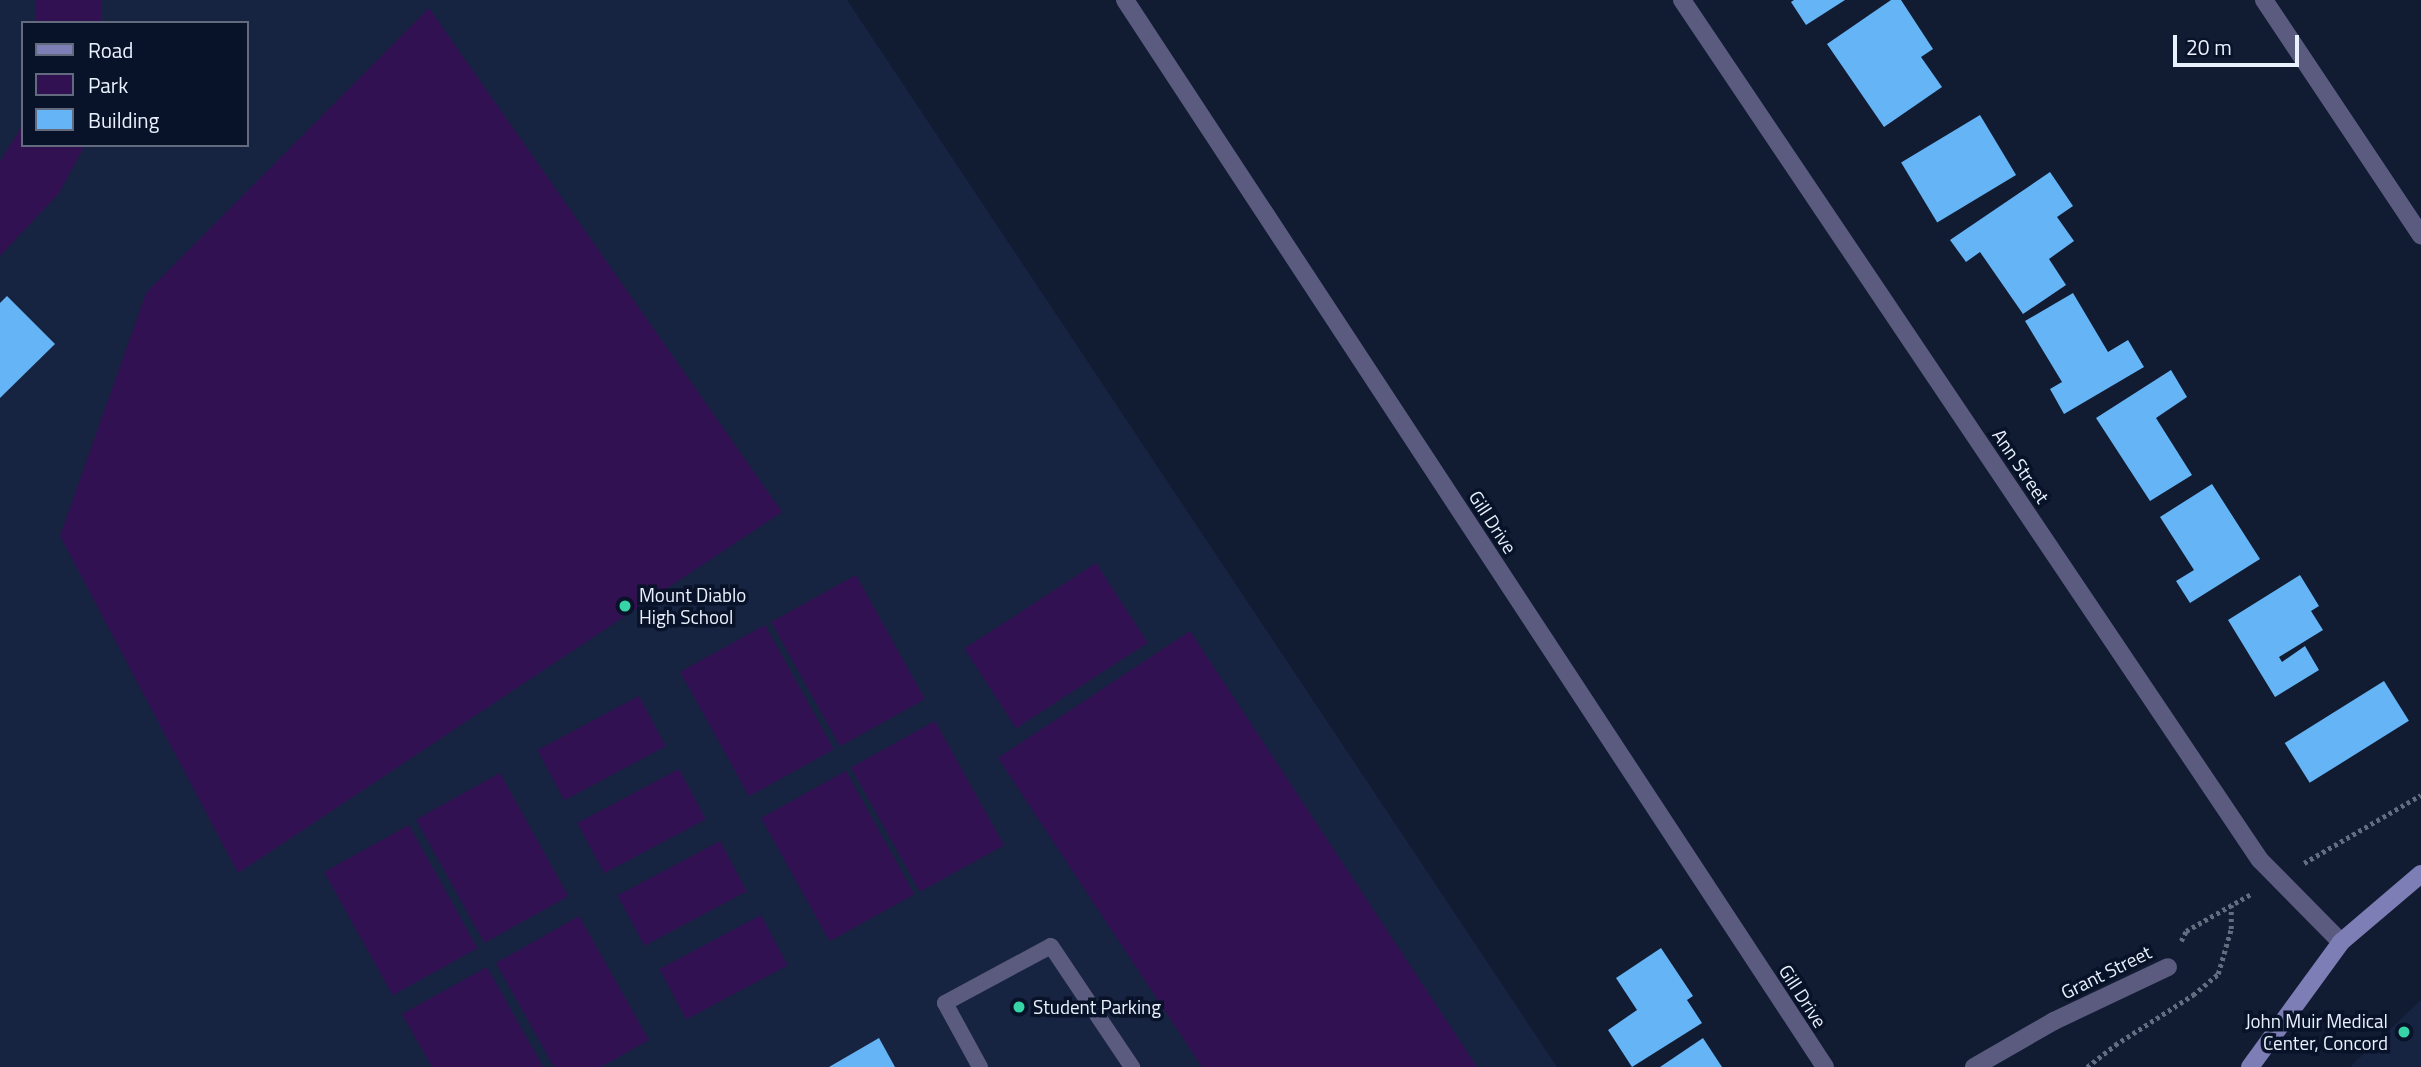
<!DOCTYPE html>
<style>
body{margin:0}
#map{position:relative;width:2421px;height:1067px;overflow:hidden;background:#111c33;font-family:"Titillium Web",sans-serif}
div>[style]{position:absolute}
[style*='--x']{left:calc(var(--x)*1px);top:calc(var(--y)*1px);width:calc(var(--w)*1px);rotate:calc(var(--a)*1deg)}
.built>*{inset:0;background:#172441}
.green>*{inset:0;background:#321152;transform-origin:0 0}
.building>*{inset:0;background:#65b5f6;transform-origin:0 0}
.path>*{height:4.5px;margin-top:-2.25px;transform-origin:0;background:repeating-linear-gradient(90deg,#636d80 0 3.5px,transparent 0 7px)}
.lane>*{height:16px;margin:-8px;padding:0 8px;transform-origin:8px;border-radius:8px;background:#5a5b7e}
.street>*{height:18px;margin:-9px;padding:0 9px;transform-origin:9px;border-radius:9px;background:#5a5b7e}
.secondary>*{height:18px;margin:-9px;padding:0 9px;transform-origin:9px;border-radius:9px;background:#7e7eb6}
.dots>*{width:19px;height:19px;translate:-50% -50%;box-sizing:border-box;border:4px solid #081228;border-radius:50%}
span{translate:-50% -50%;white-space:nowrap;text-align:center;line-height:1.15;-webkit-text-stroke:7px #081228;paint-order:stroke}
.street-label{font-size:19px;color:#eaf1fe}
.poi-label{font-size:19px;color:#eaf1fe}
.left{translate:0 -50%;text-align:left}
.right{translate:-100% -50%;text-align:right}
.legend{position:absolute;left:21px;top:21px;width:228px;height:126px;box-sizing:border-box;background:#081228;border:2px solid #626b7e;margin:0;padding:9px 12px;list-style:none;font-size:21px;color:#eaf1fe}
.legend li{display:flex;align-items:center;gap:14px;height:35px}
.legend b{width:35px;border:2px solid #626b7e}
.scale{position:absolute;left:2173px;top:35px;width:126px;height:32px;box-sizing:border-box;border:4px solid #eaf1fe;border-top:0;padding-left:9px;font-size:21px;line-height:24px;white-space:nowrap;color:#eaf1fe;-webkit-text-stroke:5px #081228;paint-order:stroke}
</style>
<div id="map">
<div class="built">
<div style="clip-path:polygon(evenodd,0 0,847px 0,1557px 1067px,0 1067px,0 0,23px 23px,247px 23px,247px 145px,23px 145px,23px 23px)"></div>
<div style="clip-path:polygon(2421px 1000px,2421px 1067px,2351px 1067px,2353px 1064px)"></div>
</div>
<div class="green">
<div style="left:36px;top:0;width:65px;height:23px"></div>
<div style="clip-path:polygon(429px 8px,782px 512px,238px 873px,60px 536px,146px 293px)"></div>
<div style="clip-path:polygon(23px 125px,23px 145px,85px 145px,59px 193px,0 256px,0 161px)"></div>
<div style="left:1096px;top:563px;width:95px;height:157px;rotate:57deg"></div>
<div style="left:856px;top:575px;width:142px;height:97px;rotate:61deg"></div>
<div style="left:765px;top:625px;width:142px;height:97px;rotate:61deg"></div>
<div style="clip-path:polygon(1190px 631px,1477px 1067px,1202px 1067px,998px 758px)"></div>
<div style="left:639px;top:696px;width:57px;height:115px;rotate:62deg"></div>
<div style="left:935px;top:721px;width:142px;height:96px;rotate:61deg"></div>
<div style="left:679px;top:769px;width:57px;height:115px;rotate:62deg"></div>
<div style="left:846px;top:771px;width:141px;height:97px;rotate:61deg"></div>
<div style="left:500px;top:773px;width:141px;height:96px;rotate:61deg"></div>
<div style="left:409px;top:825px;width:141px;height:97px;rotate:61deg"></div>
<div style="left:720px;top:841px;width:57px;height:116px;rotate:62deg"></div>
<div style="left:761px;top:915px;width:57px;height:115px;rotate:62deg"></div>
<div style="clip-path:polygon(579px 916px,649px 1040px,601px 1067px,554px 1067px,496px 963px)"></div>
<div style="clip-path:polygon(487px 967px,543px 1067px,432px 1067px,402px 1014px)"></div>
</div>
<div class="building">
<div style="clip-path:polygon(1794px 0,1845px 0,1806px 25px,1791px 2px)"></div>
<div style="clip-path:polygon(1891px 0,1901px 0,1933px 49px,1921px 57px,1942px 87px,1884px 127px,1827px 44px)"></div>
<div style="left:1980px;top:115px;width:70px;height:92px;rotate:59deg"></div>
<div style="clip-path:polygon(2050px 172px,2073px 206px,2057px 217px,2074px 241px,2049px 259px,2066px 285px,2023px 314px,1980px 252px,1966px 262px,1950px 240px)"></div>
<div style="clip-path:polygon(2073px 293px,2108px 352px,2128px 340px,2144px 367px,2064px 414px,2050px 389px,2062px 382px,2025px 321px)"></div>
<div style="clip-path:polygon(7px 296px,55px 344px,0 398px,0 303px)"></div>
<div style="clip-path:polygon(2171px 370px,2187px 397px,2156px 418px,2192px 475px,2150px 501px,2096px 418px)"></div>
<div style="clip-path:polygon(2212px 484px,2260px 559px,2190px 603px,2176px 581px,2194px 570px,2160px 517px)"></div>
<div style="clip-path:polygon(2300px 575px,2319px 606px,2311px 611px,2323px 630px,2279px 657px,2282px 662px,2305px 646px,2319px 670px,2275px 697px,2228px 620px)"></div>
<div style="left:2384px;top:681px;width:47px;height:117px;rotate:58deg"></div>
<div style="clip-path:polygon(1661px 948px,1693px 996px,1687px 1000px,1702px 1023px,1632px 1067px,1608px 1030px,1637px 1010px,1616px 978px)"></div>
<div style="clip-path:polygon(879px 1038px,895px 1067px,829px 1067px)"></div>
<div style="clip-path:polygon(1703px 1038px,1722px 1067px,1660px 1067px)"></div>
</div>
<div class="path">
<div style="--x:2304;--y:863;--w:135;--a:-30.2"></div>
<div style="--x:2181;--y:941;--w:11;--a:-63"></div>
<div style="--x:2186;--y:931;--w:75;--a:-29.6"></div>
<div style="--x:2087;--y:1067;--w:36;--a:-38"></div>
<div style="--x:2115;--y:1045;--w:93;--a:-32.7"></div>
<div style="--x:2193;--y:995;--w:33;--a:-40"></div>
<div style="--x:2218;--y:974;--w:47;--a:-73.9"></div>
<div style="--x:2231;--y:929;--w:24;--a:-90"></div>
</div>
<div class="lane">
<div style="--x:980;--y:1067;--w:73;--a:-118.7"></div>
<div style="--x:945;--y:1003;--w:120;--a:-28.3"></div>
<div style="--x:1051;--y:946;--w:146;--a:56.2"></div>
</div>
<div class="street">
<div style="--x:1125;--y:0;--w:1276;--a:56.73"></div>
<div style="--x:1682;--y:0;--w:1036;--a:56.1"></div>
<div style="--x:2260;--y:860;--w:115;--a:45.4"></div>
<div style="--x:2264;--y:0;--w:283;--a:56.3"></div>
<div style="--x:1974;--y:1067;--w:92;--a:-29.9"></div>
<div style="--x:2054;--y:1021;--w:126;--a:-25.3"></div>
</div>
<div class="secondary">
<div style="--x:2250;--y:1067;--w:155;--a:-53.9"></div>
<div style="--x:2341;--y:942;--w:105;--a:-40.4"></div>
</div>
<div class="dots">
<div style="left:625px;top:606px;background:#36d4a7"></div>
<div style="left:1019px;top:1007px;background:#36d4a7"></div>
<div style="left:2404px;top:1032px;background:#36d4a7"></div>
</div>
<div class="street-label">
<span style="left:2021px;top:466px;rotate:56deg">Ann Street</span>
<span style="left:1493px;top:522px;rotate:57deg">Gill Drive</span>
<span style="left:2106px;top:972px;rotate:-26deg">Grant Street</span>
<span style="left:1803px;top:996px;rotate:57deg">Gill Drive</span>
</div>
<div class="poi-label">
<span class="left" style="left:639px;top:606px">Mount Diablo<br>High School</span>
<span class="left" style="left:1033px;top:1007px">Student Parking</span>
<span class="right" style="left:2388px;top:1032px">John Muir Medical<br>Center, Concord</span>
</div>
<ul class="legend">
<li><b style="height:9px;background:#7e7eb6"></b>Road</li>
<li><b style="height:19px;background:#321152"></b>Park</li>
<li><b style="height:19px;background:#65b5f6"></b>Building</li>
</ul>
<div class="scale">20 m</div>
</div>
